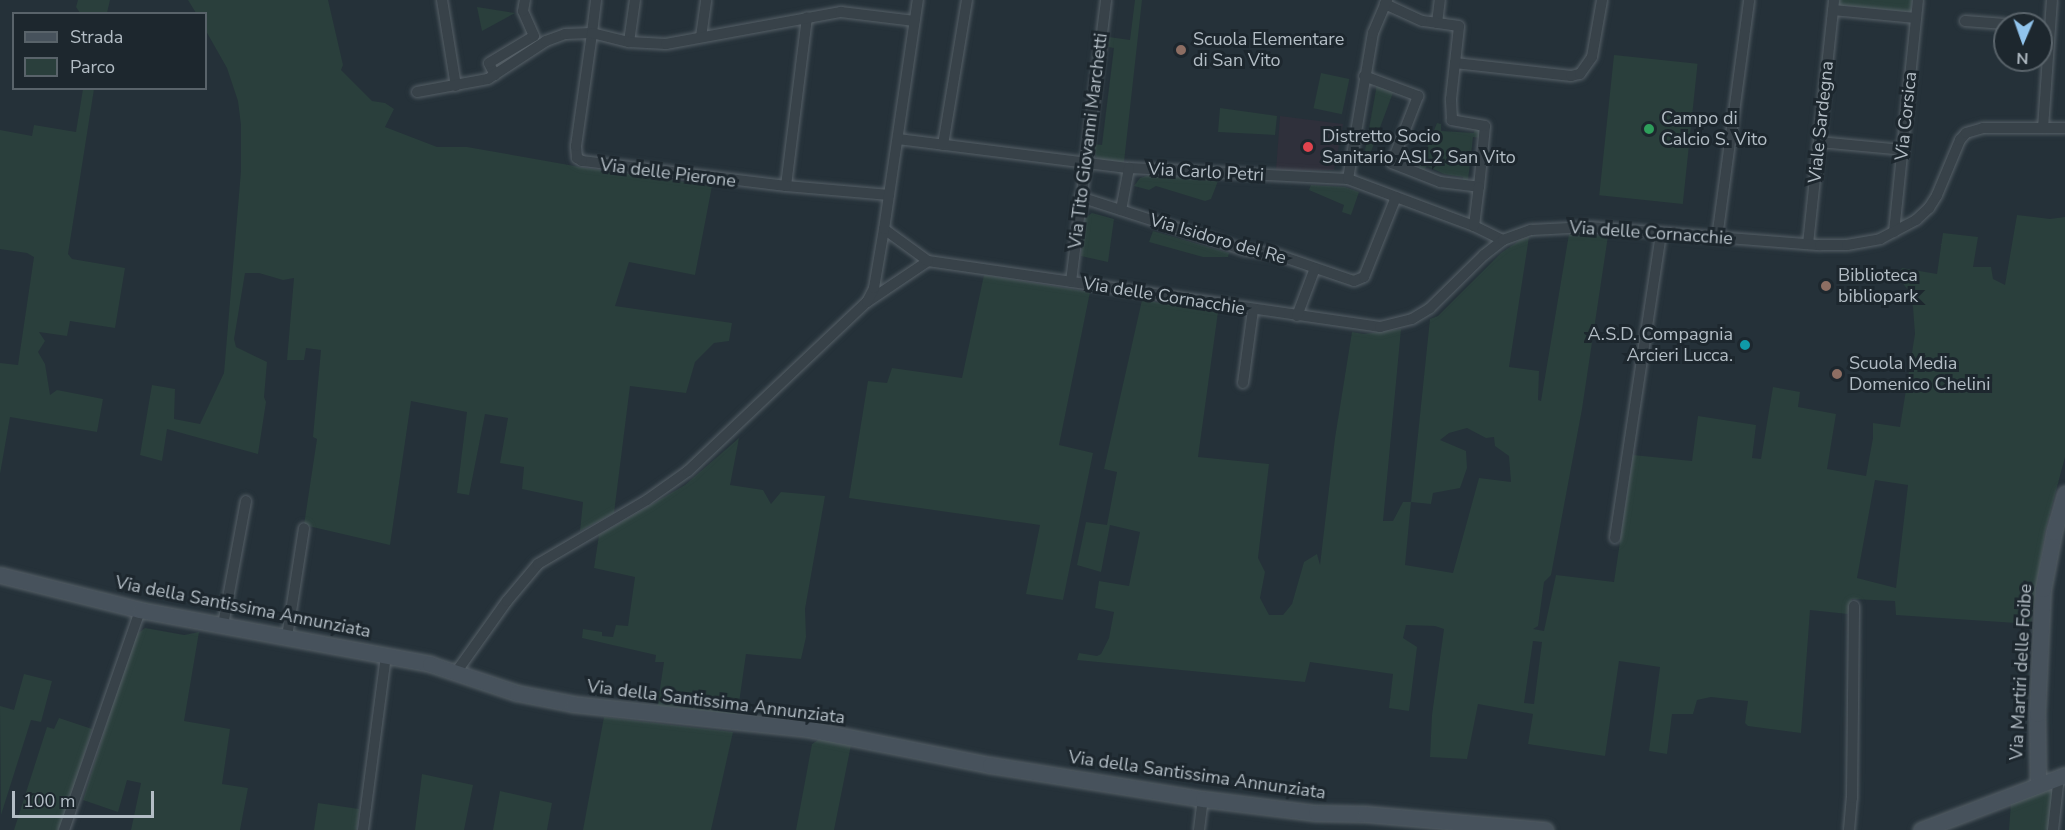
<!DOCTYPE html>
<style>
body{margin:0}
#map{position:relative;width:2065px;height:830px;overflow:hidden;background:#253139;font-family:"Nunito Sans",sans-serif}
div>[style]{position:absolute}
[style*='--x']{left:calc(var(--x)*1px);top:calc(var(--y)*1px);width:calc(var(--w)*1px);rotate:calc(var(--a)*1deg)}
.medical>*{inset:0;background:#2f303b}
.green>*{inset:0;background:#2a3f3c;transform-origin:0 0}
.roads{filter:drop-shadow(0 0 2px #566067) drop-shadow(0 0 2px #566067)}
.street>*{height:10px;margin:-5px;padding:0 5px;transform-origin:5px;border-radius:5px;background:#384249}
.secondary>*{height:15px;margin:-7.5px;padding:0 7.5px;transform-origin:7.5px;border-radius:7.5px;background:#47525c}
.dots>*{width:16px;height:16px;translate:-50% -50%;box-sizing:border-box;border:3px solid #1d272e;border-radius:50%}
span{translate:-50% -50%;white-space:nowrap;text-align:center;line-height:1.15;-webkit-text-stroke:6px #1d272e;paint-order:stroke}
.poi-label{font-size:18px;color:#b3bdc5}
.left{translate:0 -50%;text-align:left}
.right{translate:-100% -50%;text-align:right}
.street-label{font-size:18px;color:#b3bdc5}
.legend{position:absolute;left:12px;top:12px;width:195px;height:78px;box-sizing:border-box;background:#1d272e;border:2px solid #59636a;margin:0;padding:8px 10px;list-style:none;font-size:18px;color:#b3bdc5}
.legend li{display:flex;align-items:center;gap:12px;height:30px}
.legend b{width:30px;border:2px solid #59636a}
.north{position:absolute;left:1993px;top:12px;width:60px;height:60px;box-sizing:border-box;background:#1d272e;border:2px solid #59636a;border-radius:50%;rotate:182deg;font-size:16px;font-weight:700;line-height:24px;text-align:center;color:#b3bdc5}
.north::after{content:'';display:block;margin:auto;width:21px;height:27px;background:#91c4ed;clip-path:polygon(50% 0,100% 100%,50% 72%,0 100%)}
.scale{position:absolute;left:12px;top:791px;width:142px;height:27px;box-sizing:border-box;border:3px solid #b3bdc5;border-top:0;padding-left:8px;font-size:18px;line-height:21px;white-space:nowrap;color:#b3bdc5;-webkit-text-stroke:4px #1d272e;paint-order:stroke}
</style>
<div id="map">
<div class="medical">
<div style="clip-path:polygon(1280px 116px,1343px 124px,1334px 170px,1276px 171px)"></div>
</div>
<div class="green">
<div style="clip-path:polygon(78px 0,110px 0,107px 13px,80px 13px,76px 7px)"></div>
<div style="clip-path:polygon(188px 0,328px 0,343px 65px,341px 70px,372px 101px,385px 103px,394px 109px,385px 127px,437px 147px,467px 147px,580px 167px,712px 186px,695px 275px,629px 262px,615px 306px,732px 323px,729px 341px,714px 343px,695px 362px,686px 393px,630px 386px,614px 513px,580px 531px,583px 502px,522px 489px,524px 467px,500px 463px,508px 418px,485px 414px,469px 495px,457px 493px,467px 412px,411px 401px,390px 545px,304px 525px,317px 439px,313px 437px,321px 350px,306px 348px,304px 360px,287px 360px,294px 278px,283px 280px,259px 273px,245px 273px,234px 339px,236px 347px,267px 362px,264px 397px,266px 402px,258px 454px,167px 429px,162px 461px,140px 455px,152px 385px,175px 389px,174px 419px,200px 424px,224px 373px,241px 171px,241px 125px,238px 101px,227px 68px,206px 31px,206px 14px,196px 13px)"></div>
<div style="clip-path:polygon(1135px 0,1142px 0,1124px 162px,1102px 160px,1097px 158px,1093px 150px,1093px 144px,1102px 145px,1114px 48px,1108px 47px,1109px 37px,1130px 40px)"></div>
<div style="clip-path:polygon(1837px 0,1912px 0,1911px 12px,1836px 5px)"></div>
<div style="clip-path:polygon(477px 7px,515px 13px,482px 31px)"></div>
<div style="left:1614px;top:55px;width:84px;height:141px;rotate:6deg"></div>
<div style="left:1321px;top:73px;width:29px;height:36px;rotate:12deg"></div>
<div style="clip-path:polygon(1377px 84px,1394px 90px,1369px 157px,1364px 156px)"></div>
<div style="clip-path:polygon(83px 89px,94px 89px,68px 254px,72px 259px,125px 268px,115px 328px,70px 321px,67px 336px,39px 332px,45px 341px,38px 352px,45px 364px,50px 395px,57px 390px,103px 399px,97px 432px,10px 417px,0 474px,0 363px,18px 365px,34px 257px,27px 253px,0 249px,0 130px,32px 136px,34px 125px,76px 132px)"></div>
<div style="clip-path:polygon(1220px 108px,1277px 116px,1275px 135px,1218px 132px)"></div>
<div style="clip-path:polygon(1437px 123px,1441px 124px,1441px 131px,1474px 133px,1475px 126px,1480px 127px,1480px 138px,1473px 137px,1468px 180px,1476px 181px,1463px 183px,1463px 177px,1444px 174px,1427px 166px,1423px 172px,1418px 170px)"></div>
<div style="clip-path:polygon(1149px 175px,1218px 179px,1218px 181px,1211px 199px,1205px 201px,1156px 186px,1149px 190px,1134px 186px,1140px 178px)"></div>
<div style="clip-path:polygon(1311px 185px,1345px 187px,1359px 192px,1351px 215px,1342px 212px,1344px 205px,1309px 190px)"></div>
<div style="clip-path:polygon(1092px 213px,1114px 219px,1108px 262px,1081px 256px,1085px 218px)"></div>
<div style="clip-path:polygon(evenodd,2017px 215px,2050px 219px,2065px 217px,2065px 457px,2045px 532px,2031px 624px,1896px 615px,1895px 601px,1852px 599px,1848px 614px,1810px 610px,1801px 733px,1748px 726px,1745px 723px,1748px 701px,1711px 697px,1697px 700px,1693px 714px,1672px 714px,1667px 754px,1649px 751px,1660px 667px,1619px 661px,1605px 756px,1528px 744px,1533px 714px,1478px 704px,1467px 759px,1430px 757px,1432px 715px,1444px 629px,1435px 626px,1406px 625px,1403px 638px,1417px 647px,1409px 711px,1389px 708px,1393px 674px,1310px 662px,1305px 682px,1077px 660px,1079px 653px,1097px 656px,1101px 654px,1109px 638px,1114px 612px,1095px 608px,1099px 581px,1129px 586px,1140px 532px,1110px 525px,1101px 572px,1077px 565px,1086px 522px,1107px 525px,1117px 472px,1104px 469px,1142px 300px,1218px 312px,1198px 457px,1269px 464px,1258px 558px,1265px 572px,1260px 598px,1269px 615px,1283px 615px,1292px 604px,1304px 562px,1317px 554px,1320px 565px,1335px 438px,1352px 332px,1364px 334px,1401px 329px,1383px 521px,1393px 521px,1403px 502px,1411px 502px,1430px 319px,1438px 316px,1501px 253px,1520px 240px,1529px 237px,1509px 367px,1539px 371px,1538px 400px,1541px 401px,1569px 234px,1608px 236px,1582px 409px,1551px 575px,1544px 582px,1538px 626px,1533px 629px,1544px 631px,1556px 575px,1614px 582px,1633px 455px,1692px 461px,1698px 416px,1756px 425px,1752px 458px,1761px 459px,1773px 387px,1800px 392px,1798px 407px,1836px 414px,1827px 469px,1866px 476px,1873px 438px,1873px 423px,1900px 427px,1915px 334px,1913px 307px,1908px 290px,1897px 276px,1902px 268px,1937px 274px,1943px 233px,1978px 237px,1973px 267px,1991px 267px,1993px 279px,2005px 285px,2017px 215px,1467px 428px,1486px 438px,1494px 437px,1495px 446px,1509px 456px,1511px 482px,1479px 478px,1453px 573px,1405px 565px,1411px 502px,1431px 504px,1433px 493px,1460px 488px,1467px 468px,1466px 451px,1440px 440px,1449px 433px,1467px 428px,2017px 215px,1875px 480px,1908px 485px,1896px 588px,1857px 578px,1875px 480px,2017px 215px,1533px 641px,1542px 642px,1534px 704px,1524px 703px,1533px 641px)"></div>
<div style="clip-path:polygon(1153px 231px,1229px 253px,1228px 257px,1203px 257px,1149px 242px)"></div>
<div style="clip-path:polygon(984px 275px,1090px 292px,1059px 445px,1093px 453px,1063px 600px,1026px 594px,1040px 525px,849px 498px,868px 381px,887px 383px,892px 368px,962px 378px)"></div>
<div style="clip-path:polygon(739px 438px,730px 485px,763px 490px,771px 504px,781px 492px,825px 496px,805px 609px,806px 637px,801px 659px,746px 654px,737px 717px,657px 708px,664px 662px,655px 662px,656px 655px,582px 638px,583px 629px,602px 632px,602px 636px,613px 637px,616px 625px,628px 626px,635px 577px,594px 568px,599px 535px,685px 485px)"></div>
<div style="clip-path:polygon(145px 628px,184px 635px,199px 632px,184px 721px,230px 729px,222px 784px,248px 788px,240px 830px,131px 830px,141px 783px,127px 780px,118px 812px,83px 800px,131px 646px,137px 634px)"></div>
<div style="clip-path:polygon(24px 674px,52px 681px,41px 722px,31px 720px,1px 815px,0 706px,14px 710px)"></div>
<div style="clip-path:polygon(604px 717px,733px 732px,711px 830px,583px 830px)"></div>
<div style="clip-path:polygon(59px 718px,92px 729px,61px 830px,14px 830px,47px 727px,54px 729px)"></div>
<div style="clip-path:polygon(821px 738px,851px 745px,834px 830px,796px 830px,812px 744px)"></div>
<div style="clip-path:polygon(422px 774px,473px 785px,464px 830px,415px 830px)"></div>
<div style="clip-path:polygon(2054px 783px,2050px 830px,2009px 830px,2011px 803px)"></div>
<div style="clip-path:polygon(500px 791px,552px 803px,547px 830px,493px 830px)"></div>
<div style="clip-path:polygon(318px 803px,359px 809px,357px 830px,314px 830px)"></div>
</div>
<div class="roads">
<div class="street">
<div style="--x:442;--y:0;--w:87;--a:80.8"></div>
<div style="--x:1833;--y:10;--w:83;--a:5.5"></div>
<div style="--x:1965;--y:21;--w:40;--a:4.3"></div>
<div style="--x:1437;--y:23;--w:23;--a:-83"></div>
<div style="--x:701;--y:37;--w:37;--a:-82"></div>
<div style="--x:629;--y:42;--w:42;--a:-81.9"></div>
<div style="--x:1455;--y:63;--w:117;--a:6.4"></div>
<div style="--x:1571;--y:76;--w:9;--a:-13"></div>
<div style="--x:1580;--y:74;--w:21;--a:-55"></div>
<div style="--x:1592;--y:57;--w:58;--a:-80"></div>
<div style="--x:495;--y:75;--w:13;--a:-117"></div>
<div style="--x:489;--y:63;--w:52;--a:-31"></div>
<div style="--x:534;--y:36;--w:27;--a:-114"></div>
<div style="--x:523;--y:11;--w:11;--a:-80"></div>
<div style="--x:1364;--y:76;--w:58;--a:20.3"></div>
<div style="--x:1418;--y:96;--w:72;--a:111.2"></div>
<div style="--x:1392;--y:163;--w:52;--a:21.6"></div>
<div style="--x:1440;--y:182;--w:39;--a:7"></div>
<div style="--x:1479;--y:187;--w:61;--a:-84.4"></div>
<div style="--x:1485;--y:126;--w:34;--a:-170"></div>
<div style="--x:1452;--y:120;--w:21;--a:-93"></div>
<div style="--x:1451;--y:99;--w:73;--a:-83.7"></div>
<div style="--x:1459;--y:26;--w:37;--a:-172"></div>
<div style="--x:1422;--y:21;--w:41;--a:-155.3"></div>
<div style="--x:417;--y:92;--w:72;--a:-10.4"></div>
<div style="--x:488;--y:79;--w:69;--a:-33.2"></div>
<div style="--x:546;--y:41;--w:20;--a:-20"></div>
<div style="--x:565;--y:34;--w:27;--a:-2"></div>
<div style="--x:592;--y:33;--w:33;--a:-83"></div>
<div style="--x:2043;--y:128;--w:128;--a:-86"></div>
<div style="--x:898;--y:139;--w:233;--a:7.2"></div>
<div style="--x:1129;--y:168;--w:219;--a:2.9"></div>
<div style="--x:1348;--y:179;--w:134;--a:20.5"></div>
<div style="--x:1474;--y:226;--w:32;--a:26"></div>
<div style="--x:1819;--y:142;--w:84;--a:5.4"></div>
<div style="--x:943;--y:145;--w:147;--a:-80.6"></div>
<div style="--x:1348;--y:179;--w:148;--a:-80.3"></div>
<div style="--x:1373;--y:33;--w:36;--a:-67"></div>
<div style="--x:786;--y:186;--w:170;--a:-82.9"></div>
<div style="--x:889;--y:195;--w:103;--a:-175"></div>
<div style="--x:786;--y:186;--w:206;--a:-173"></div>
<div style="--x:582;--y:161;--w:6;--a:-149"></div>
<div style="--x:577;--y:158;--w:12;--a:-95"></div>
<div style="--x:576;--y:146;--w:114;--a:-81.9"></div>
<div style="--x:592;--y:33;--w:38;--a:14"></div>
<div style="--x:629;--y:42;--w:37;--a:3"></div>
<div style="--x:666;--y:44;--w:178;--a:-10.4"></div>
<div style="--x:841;--y:12;--w:74;--a:7"></div>
<div style="--x:1080;--y:197;--w:172;--a:17.9"></div>
<div style="--x:1244;--y:250;--w:31;--a:7"></div>
<div style="--x:1275;--y:254;--w:83;--a:18.9"></div>
<div style="--x:1354;--y:281;--w:11;--a:-22"></div>
<div style="--x:1364;--y:277;--w:86;--a:-68.2"></div>
<div style="--x:1121;--y:210;--w:43;--a:-79.2"></div>
<div style="--x:1474;--y:226;--w:39;--a:-83"></div>
<div style="--x:1894;--y:232;--w:233;--a:-84.1"></div>
<div style="--x:1717;--y:238;--w:240;--a:-82.3"></div>
<div style="--x:1808;--y:244;--w:245;--a:-83.9"></div>
<div style="--x:928;--y:261;--w:457;--a:8.3"></div>
<div style="--x:1380;--y:327;--w:33;--a:-14"></div>
<div style="--x:1412;--y:319;--w:21;--a:-31"></div>
<div style="--x:1430;--y:308;--w:76;--a:-44.5"></div>
<div style="--x:1484;--y:255;--w:24;--a:-38"></div>
<div style="--x:1503;--y:240;--w:30;--a:-20"></div>
<div style="--x:1531;--y:230;--w:58;--a:-3"></div>
<div style="--x:1589;--y:227;--w:232;--a:4.5"></div>
<div style="--x:1820;--y:245;--w:27;--a:0"></div>
<div style="--x:1847;--y:245;--w:34;--a:-10"></div>
<div style="--x:1880;--y:239;--w:41;--a:-27.8"></div>
<div style="--x:1916;--y:220;--w:18;--a:-43"></div>
<div style="--x:1929;--y:208;--w:15;--a:-58"></div>
<div style="--x:1937;--y:195;--w:60;--a:-67.3"></div>
<div style="--x:1960;--y:140;--w:9;--a:-49"></div>
<div style="--x:1966;--y:133;--w:18;--a:-16"></div>
<div style="--x:1983;--y:128;--w:82;--a:0"></div>
<div style="--x:1071;--y:282;--w:284;--a:-82.9"></div>
<div style="--x:867;--y:302;--w:73;--a:-33.9"></div>
<div style="--x:928;--y:261;--w:54;--a:-144"></div>
<div style="--x:1297;--y:316;--w:51;--a:-69.4"></div>
<div style="--x:1243;--y:383;--w:74;--a:-82.2"></div>
<div style="--x:1615;--y:538;--w:308;--a:-81.4"></div>
<div style="--x:223;--y:625;--w:126;--a:-79.5"></div>
<div style="--x:287;--y:637;--w:110;--a:-81.1"></div>
<div style="--x:457;--y:671;--w:86;--a:-54.5"></div>
<div style="--x:507;--y:601;--w:48;--a:-50"></div>
<div style="--x:538;--y:564;--w:126;--a:-30.4"></div>
<div style="--x:647;--y:500;--w:50;--a:-35.3"></div>
<div style="--x:688;--y:471;--w:246;--a:-43.4"></div>
<div style="--x:867;--y:302;--w:16;--a:-63"></div>
<div style="--x:874;--y:288;--w:60;--a:-80.4"></div>
<div style="--x:884;--y:229;--w:232;--a:-81.6"></div>
<div style="--x:64;--y:830;--w:233;--a:-70.9"></div>
<div style="--x:363;--y:830;--w:177;--a:-82.5"></div>
<div style="--x:1199;--y:830;--w:31;--a:-83"></div>
<div style="--x:1849;--y:830;--w:32;--a:-85"></div>
<div style="--x:1852;--y:798;--w:192;--a:-89.4"></div>
<div style="--x:2053;--y:830;--w:54;--a:-83.7"></div>
</div>
<div class="secondary">
<div style="--x:0;--y:575;--w:144;--a:14"></div>
<div style="--x:140;--y:610;--w:295;--a:10.5"></div>
<div style="--x:430;--y:664;--w:92;--a:18.4"></div>
<div style="--x:517;--y:693;--w:57;--a:11.1"></div>
<div style="--x:573;--y:704;--w:236;--a:6.1"></div>
<div style="--x:808;--y:729;--w:186;--a:11.2"></div>
<div style="--x:990;--y:765;--w:216;--a:9.1"></div>
<div style="--x:1203;--y:799;--w:114;--a:7.1"></div>
<div style="--x:1316;--y:813;--w:49;--a:1.2"></div>
<div style="--x:1365;--y:814;--w:181;--a:5.1"></div>
<div style="--x:2038;--y:783;--w:69;--a:-90.8"></div>
<div style="--x:2037;--y:714;--w:125;--a:-87.3"></div>
<div style="--x:2043;--y:589;--w:58;--a:-79.1"></div>
<div style="--x:2054;--y:532;--w:40;--a:-74"></div>
<div style="--x:1921;--y:830;--w:154;--a:-20.9"></div>
</div>
</div>
<div class="dots">
<div style="left:1181px;top:50px;background:#8d6e63"></div>
<div style="left:1649px;top:129px;background:#2e9e5b"></div>
<div style="left:1308px;top:147px;background:#e0444e"></div>
<div style="left:1826px;top:286px;background:#8d6e63"></div>
<div style="left:1745px;top:345px;background:#0f9aa8"></div>
<div style="left:1837px;top:374px;background:#8d6e63"></div>
</div>
<div class="poi-label">
<span class="left" style="left:1193px;top:50px">Scuola Elementare<br>di San Vito</span>
<span class="left" style="left:1661px;top:129px">Campo di<br>Calcio S. Vito</span>
<span class="left" style="left:1322px;top:147px">Distretto Socio<br>Sanitario ASL2 San Vito</span>
<span class="left" style="left:1838px;top:286px">Biblioteca<br>bibliopark</span>
<span class="right" style="left:1733px;top:345px">A.S.D. Compagnia<br>Arcieri Lucca.</span>
<span class="left" style="left:1849px;top:374px">Scuola Media<br>Domenico Chelini</span>
</div>
<div class="street-label">
<span style="left:1906px;top:116px;rotate:-84deg">Via Corsica</span>
<span style="left:1821px;top:122px;rotate:-84deg">Viale Sardegna</span>
<span style="left:1088px;top:141px;rotate:-83deg">Via Tito Giovanni Marchetti</span>
<span style="left:1206px;top:172px;rotate:3deg">Via Carlo Petri</span>
<span style="left:668px;top:173px;rotate:7deg">Via delle Pierone</span>
<span style="left:1651px;top:233px;rotate:4deg">Via delle Cornacchie</span>
<span style="left:1218px;top:239px;rotate:16deg">Via Isidoro del Re</span>
<span style="left:1164px;top:296px;rotate:9deg">Via delle Cornacchie</span>
<span style="left:243px;top:607px;rotate:11deg">Via della Santissima Annunziata</span>
<span style="left:2021px;top:672px;rotate:-87deg">Via Martiri delle Foibe</span>
<span style="left:716px;top:702px;rotate:7deg">Via della Santissima Annunziata</span>
<span style="left:1197px;top:775px;rotate:8deg">Via della Santissima Annunziata</span>
</div>
<ul class="legend">
<li><b style="height:8px;background:#47525c"></b>Strada</li>
<li><b style="height:16px;background:#2a3f3c"></b>Parco</li>
</ul>
<div class="north">N</div>
<div class="scale">100 m</div>
</div>
